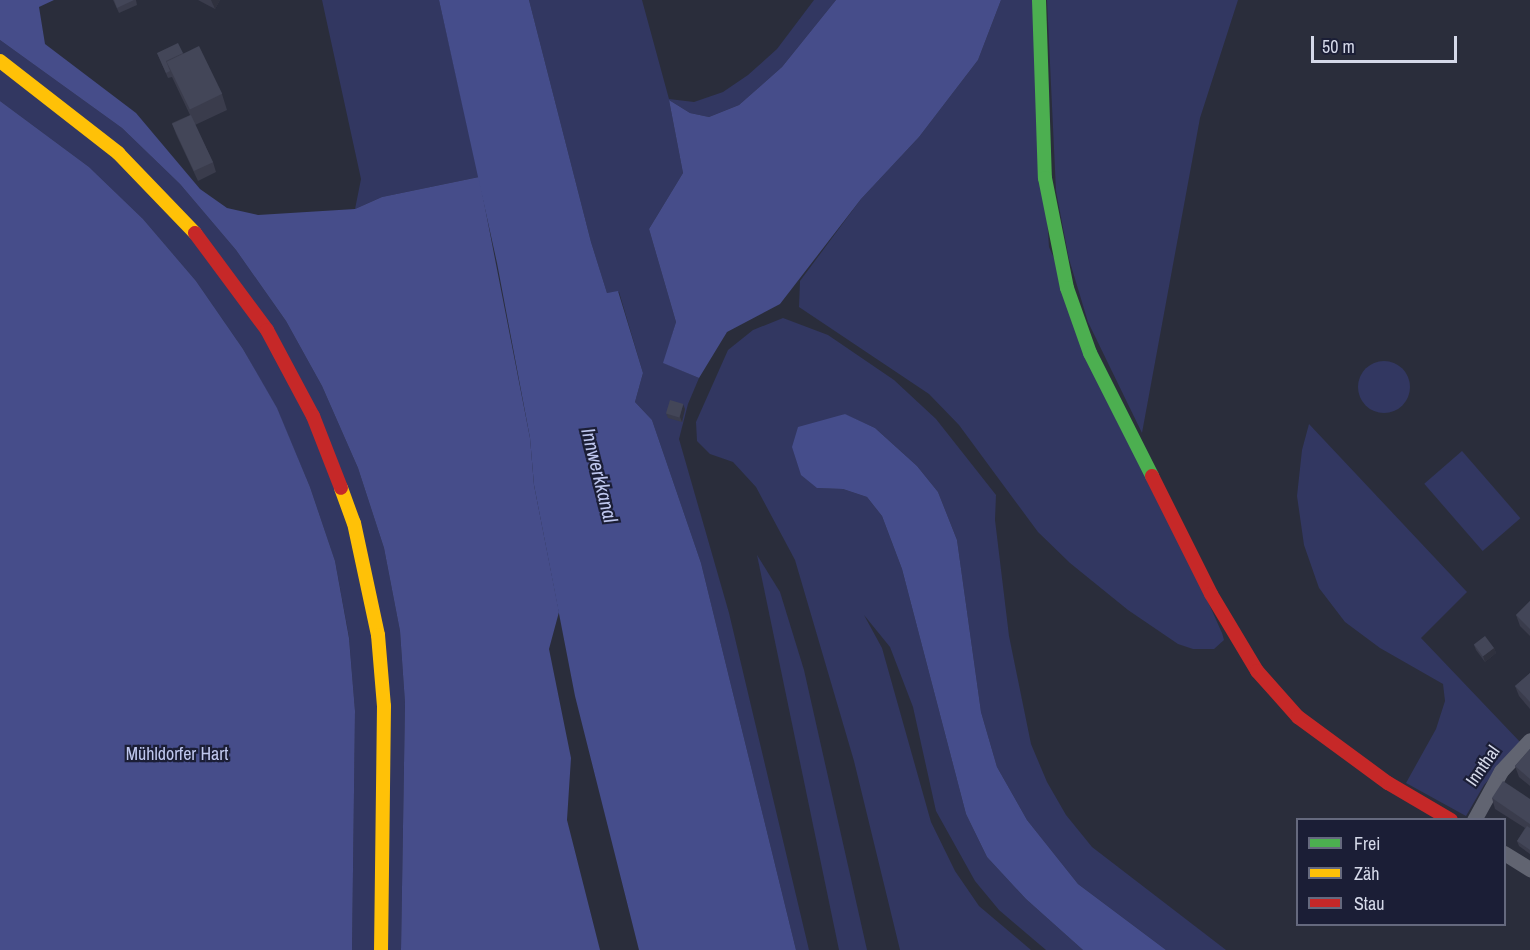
<!DOCTYPE html>
<meta charset="utf-8">
<style>
body{margin:0}
#map{position:relative;width:1530px;height:950px;overflow:hidden;background:#2a2d3b;font-family:"Archivo Narrow",sans-serif}
div>[style]{position:absolute}
[style*='--x']{left:calc(var(--x)*1px);top:calc(var(--y)*1px);width:calc(var(--w)*1px);rotate:calc(var(--a)*1deg)}
.green>*{inset:0;background:#323761;transform-origin:0 0}
.round{border-radius:50%}
.forest>*{inset:0;background:#464d8a}
.water>*{inset:0;background:#454d8b}
.street>*{height:15px;margin:-7.5px;padding:0 7.5px;transform-origin:7.5px;border-radius:7.5px;background:#616471}
.fast>*{height:14px;margin:-7px;padding:0 7px;transform-origin:7px;border-radius:7px;background:#4caf50}
.slow>*{height:14px;margin:-7px;padding:0 7px;transform-origin:7px;border-radius:7px;background:#ffc107}
.jam>*{height:14px;margin:-7px;padding:0 7px;transform-origin:7px;border-radius:7px;background:#c62828}
.wall>*{inset:0;background:#3a3c4c}
.shaded-wall>*{inset:0;background:#2f313e}
.building>*{inset:0;background:#434658;transform-origin:0 0}
span{translate:-50% -50%;white-space:nowrap;text-align:center;line-height:1.15;-webkit-text-stroke:4.5px #1b1e36;paint-order:stroke}
.park-label{font-size:18px;color:#bfc7ee}
.street-label{font-size:18px;color:#d5d9e9}
.water-label{font-size:20px;color:#bfc7ef;font-style:italic}
.legend{position:absolute;left:1296px;top:818px;width:210px;height:108px;box-sizing:border-box;background:#1b1e36;border:2px solid #65697e;margin:0;padding:8px 10px;list-style:none;font-size:18px;color:#d5d9e9}
.legend li{display:flex;align-items:center;gap:12px;height:30px}
.legend b{width:30px;border:2px solid #65697e}
.scale{position:absolute;left:1311px;top:36px;width:146px;height:27px;box-sizing:border-box;border:3px solid #d5d9e9;border-top:0;padding-left:8px;font-size:18px;line-height:21px;white-space:nowrap;color:#d5d9e9;-webkit-text-stroke:4px #1b1e36;paint-order:stroke}
</style>
<div id="map">
<div class="green">
<div style="clip-path:polygon(322px 0,439px 0,479px 177px,382px 197px,355px 209px,361px 179px)"></div>
<div style="clip-path:polygon(529px 0,642px 0,669px 99px,694px 102px,723px 92px,748px 75px,777px 49px,814px 0,836px 0,782px 67px,739px 105px,709px 117px,690px 113px,669px 100px,683px 173px,649px 229px,676px 322px,664px 363px,699px 378px,688px 404px,679px 439px,729px 613px,809px 950px,796px 950px,701px 563px,652px 420px,635px 402px,643px 373px,619px 292px,607px 293px,591px 242px)"></div>
<div style="clip-path:polygon(1001px 0,1033px 0,1049px 247px,1222px 633px,1224px 640px,1214px 649px,1193px 649px,1178px 644px,1128px 610px,1070px 563px,1038px 532px,959px 425px,929px 394px,799px 307px,800px 281px,861px 199px,919px 137px,978px 60px)"></div>
<div style="clip-path:polygon(1047px 0,1238px 0,1200px 118px,1142px 433px,1088px 322px,1069px 259px,1056px 191px)"></div>
<div style="clip-path:polygon(0 40px,122px 128px,180px 184px,236px 250px,286px 321px,322px 386px,358px 468px,384px 548px,400px 631px,405px 703px,401px 950px,352px 950px,355px 711px,349px 637px,335px 561px,310px 487px,277px 409px,243px 349px,196px 281px,143px 219px,89px 167px,0 101px)"></div>
<div style="clip-path:polygon(783px 318px,828px 335px,894px 380px,936px 419px,996px 495px,995px 520px,1009px 636px,1031px 744px,1047px 782px,1066px 815px,1092px 847px,1226px 950px,1166px 950px,1078px 884px,1027px 820px,997px 767px,981px 712px,957px 540px,938px 492px,917px 466px,875px 428px,844px 414px,817px 488px,843px 489px,867px 497px,882px 516px,902px 569px,966px 814px,987px 857px,1026px 899px,1083px 950px,1046px 950px,999px 910px,975px 881px,936px 811px,913px 707px,890px 647px,864px 615px,882px 648px,931px 822px,955px 871px,979px 906px,1031px 950px,900px 950px,854px 761px,795px 560px,756px 487px,733px 462px,710px 454px,697px 441px,696px 422px,728px 350px,753px 330px)"></div>
<div class="round" style="left:1358px;top:361px;width:52px;height:52px"></div>
<div style="clip-path:polygon(1309px 424px,1467px 592px,1421px 638px,1521px 743px,1484px 785px,1466px 816px,1406px 783px,1436px 729px,1445px 701px,1443px 684px,1380px 648px,1345px 622px,1319px 588px,1304px 545px,1297px 496px,1302px 450px)"></div>
<div style="left:1462px;top:451px;width:89px;height:50px;rotate:49deg"></div>
<div style="clip-path:polygon(757px 555px,780px 592px,804px 670px,867px 950px,839px 950px)"></div>
</div>
<div class="forest">
<div style="clip-path:polygon(0 0,54px 0,39px 7px,45px 44px,136px 113px,200px 189px,227px 208px,258px 215px,355px 209px,382px 197px,479px 177px,530px 438px,534px 485px,559px 612px,549px 649px,571px 758px,567px 820px,600px 950px,401px 950px,405px 703px,400px 631px,384px 548px,358px 468px,322px 386px,286px 321px,236px 250px,180px 184px,122px 128px,0 40px)"></div>
<div style="clip-path:polygon(836px 0,1001px 0,978px 60px,919px 137px,861px 199px,780px 304px,727px 332px,699px 378px,663px 363px,676px 322px,649px 229px,683px 173px,669px 100px,690px 113px,709px 117px,739px 105px,782px 67px)"></div>
<div style="clip-path:polygon(0 101px,89px 167px,143px 219px,196px 281px,243px 349px,277px 408px,310px 487px,335px 561px,349px 638px,355px 711px,352px 950px,0 950px)"></div>
</div>
<div class="water">
<div style="clip-path:polygon(439px 0,529px 0,591px 242px,607px 293px,618px 291px,643px 373px,635px 402px,652px 420px,701px 563px,796px 950px,639px 950px,575px 696px,534px 485px,530px 438px,497px 263px)"></div>
<div style="clip-path:polygon(845px 414px,875px 428px,917px 466px,938px 492px,957px 540px,981px 712px,997px 767px,1027px 820px,1078px 884px,1166px 950px,1083px 950px,1026px 899px,987px 857px,966px 814px,902px 569px,882px 516px,867px 497px,843px 489px,817px 488px,801px 475px,792px 447px,798px 427px)"></div>
</div>
<div class="street">
<div style="--x:1474;--y:820;--w:56;--a:-61.1"></div>
<div style="--x:1501;--y:771;--w:42;--a:-46.9"></div>
<div style="--x:1504;--y:853;--w:31;--a:32"></div>
</div>
<div class="fast">
<div style="--x:1039;--y:0;--w:178;--a:88.1"></div>
<div style="--x:1045;--y:178;--w:112;--a:78.7"></div>
<div style="--x:1067;--y:288;--w:69;--a:70.5"></div>
<div style="--x:1090;--y:353;--w:138;--a:63.2"></div>
</div>
<div class="slow">
<div style="--x:0;--y:61;--w:150;--a:37.9"></div>
<div style="--x:118;--y:153;--w:111;--a:46.1"></div>
<div style="--x:341;--y:488;--w:37;--a:70"></div>
<div style="--x:354;--y:523;--w:115;--a:77.9"></div>
<div style="--x:378;--y:635;--w:71;--a:85.2"></div>
<div style="--x:384;--y:706;--w:244;--a:90.7"></div>
</div>
<div class="jam">
<div style="--x:195;--y:233;--w:121;--a:53.4"></div>
<div style="--x:267;--y:330;--w:98;--a:61.9"></div>
<div style="--x:313;--y:416;--w:77;--a:68.7"></div>
<div style="--x:1152;--y:476;--w:132;--a:63.4"></div>
<div style="--x:1211;--y:594;--w:90;--a:59.1"></div>
<div style="--x:1257;--y:671;--w:62;--a:48.3"></div>
<div style="--x:1298;--y:717;--w:112;--a:36.3"></div>
<div style="--x:1388;--y:783;--w:73;--a:30.4"></div>
</div>
<div class="wall">
<div style="clip-path:polygon(113px 0,136px 0,137px 5px,119px 13px)"></div>
<div style="clip-path:polygon(198px 0,220px 0,215px 9px)"></div>
<div style="clip-path:polygon(157px 53px,183px 53px,222px 94px,227px 110px,195px 125px,213px 162px,216px 172px,198px 181px,176px 134px,172px 123px,190px 115px,172px 77px,168px 78px)"></div>
<div style="clip-path:polygon(685px 409px,682px 422px,668px 418px,666px 413px)"></div>
<div style="clip-path:polygon(1530px 601px,1530px 636px,1520px 626px,1516px 615px)"></div>
<div style="clip-path:polygon(1474px 645px,1494px 648px,1496px 653px,1485px 662px,1476px 650px)"></div>
<div style="clip-path:polygon(1530px 673px,1530px 709px,1519px 696px,1515px 686px)"></div>
<div style="clip-path:polygon(1530px 749px,1530px 786px,1519px 777px,1515px 766px)"></div>
<div style="clip-path:polygon(1492px 798px,1530px 799px,1530px 854px,1519px 846px,1517px 841px,1525px 828px,1495px 809px)"></div>
</div>
<div class="shaded-wall">
<div style="clip-path:polygon(211px 0,220px 0,215px 9px)"></div>
<div style="clip-path:polygon(683px 404px,685px 409px,682px 422px,680px 417px)"></div>
<div style="clip-path:polygon(1494px 648px,1496px 653px,1485px 662px,1483px 656px)"></div>
</div>
<div class="building">
<div style="clip-path:polygon(114px 0,134px 0,117px 8px)"></div>
<div style="clip-path:polygon(178px 43px,183px 53px,166px 61px,170px 71px,166px 73px,157px 53px)"></div>
<div style="left:199px;top:46px;width:53px;height:36px;rotate:64deg"></div>
<div style="left:191px;top:115px;width:52px;height:21px;rotate:65deg"></div>
<div style="left:670px;top:400px;width:14px;height:14px;rotate:17deg"></div>
<div style="clip-path:polygon(1530px 601px,1530px 629px,1516px 615px)"></div>
<div style="left:1485px;top:636px;width:15px;height:14px;rotate:53deg"></div>
<div style="clip-path:polygon(1530px 673px,1530px 702px,1515px 686px)"></div>
<div style="clip-path:polygon(1530px 749px,1530px 779px,1515px 766px)"></div>
<div style="clip-path:polygon(1503px 781px,1530px 799px,1530px 824px,1492px 798px)"></div>
<div style="clip-path:polygon(1527px 826px,1530px 828px,1530px 850px,1517px 841px)"></div>
</div>
<div class="park-label">
<span style="left:177px;top:754px">Mühldorfer Hart</span>
</div>
<div class="street-label">
<span style="left:1483px;top:766px;rotate:-55deg">Innthal</span>
</div>
<div class="water-label">
<span style="left:600px;top:475px;rotate:76deg">Innwerkkanal</span>
</div>
<ul class="legend">
<li><b style="height:8px;background:#4caf50"></b>Frei</li>
<li><b style="height:8px;background:#ffc107"></b>Zäh</li>
<li><b style="height:8px;background:#c62828"></b>Stau</li>
</ul>
<div class="scale">50 m</div>
</div>
